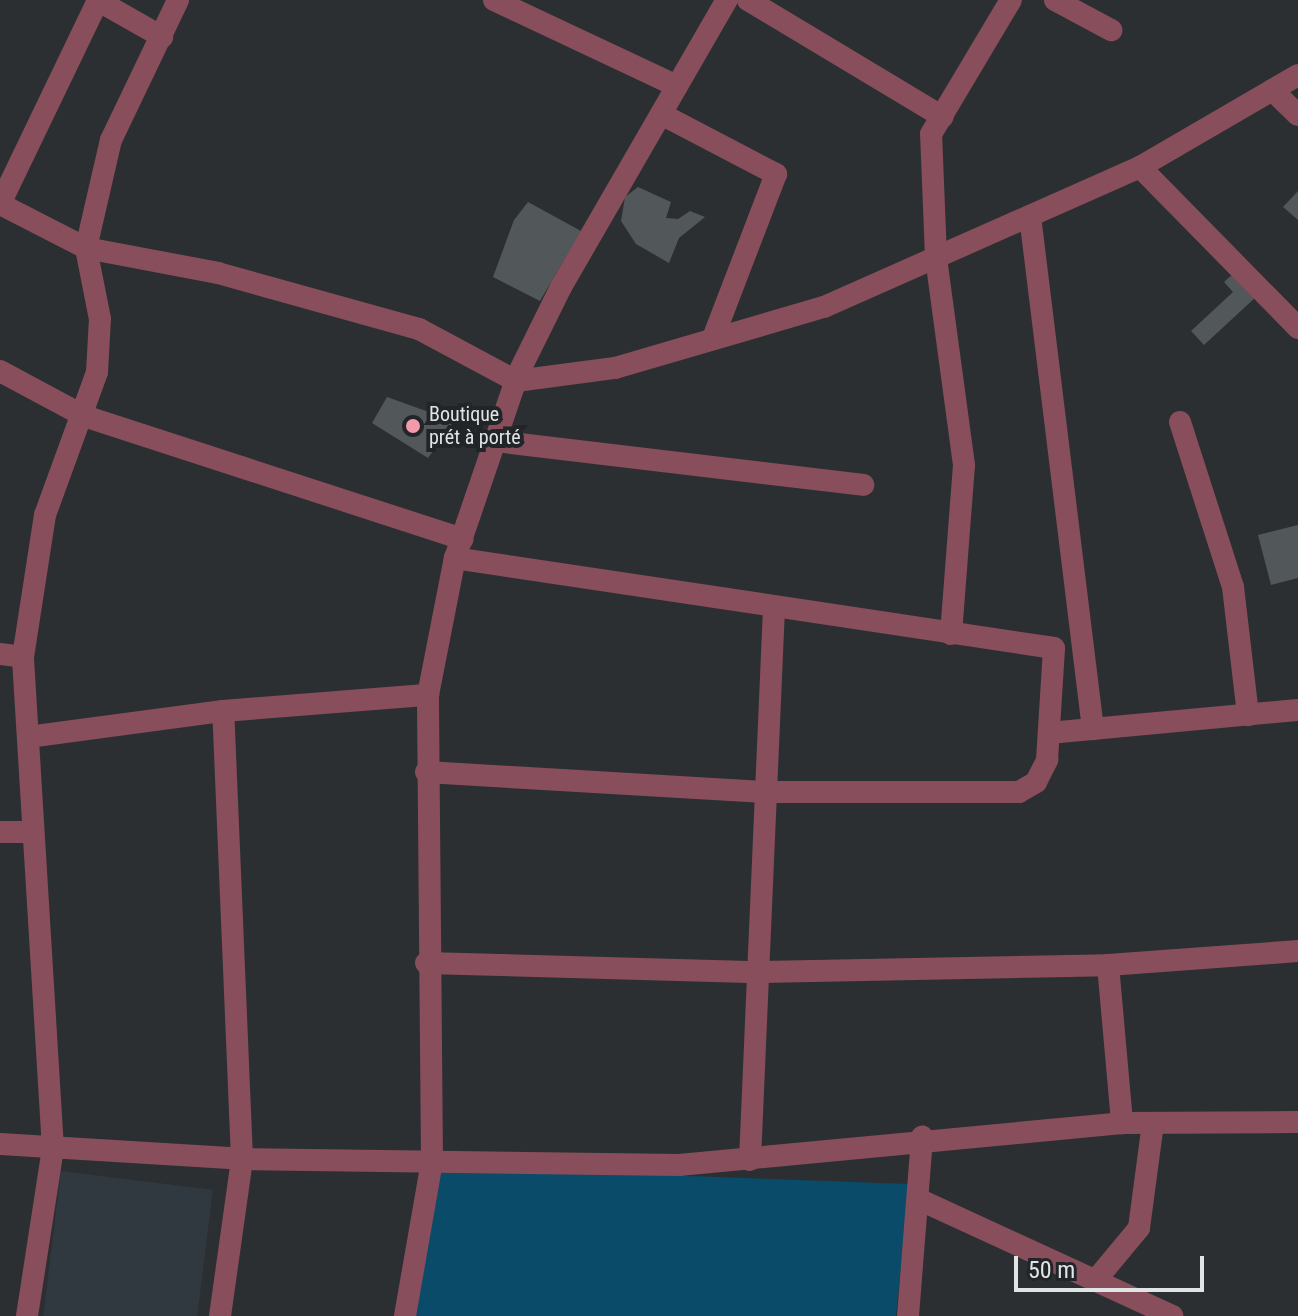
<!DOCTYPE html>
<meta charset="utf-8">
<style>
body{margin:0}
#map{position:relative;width:1298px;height:1316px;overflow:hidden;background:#2b2f32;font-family:"Roboto Condensed",sans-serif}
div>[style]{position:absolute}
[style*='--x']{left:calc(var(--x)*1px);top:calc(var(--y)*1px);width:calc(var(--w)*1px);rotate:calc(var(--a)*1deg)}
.built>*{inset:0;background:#30393f;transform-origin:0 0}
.green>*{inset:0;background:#0a4b69}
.building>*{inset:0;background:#525759}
.minor>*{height:22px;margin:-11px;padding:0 11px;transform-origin:11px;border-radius:11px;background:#884e5b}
.dots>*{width:22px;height:22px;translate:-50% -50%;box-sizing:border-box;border:4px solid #222528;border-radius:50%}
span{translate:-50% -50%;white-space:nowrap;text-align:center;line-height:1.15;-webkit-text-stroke:8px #222528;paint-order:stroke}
.poi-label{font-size:20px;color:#e1e4e5}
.left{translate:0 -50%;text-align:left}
.scale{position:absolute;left:1014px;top:1256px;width:190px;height:36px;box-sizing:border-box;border:4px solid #e1e4e5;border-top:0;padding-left:10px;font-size:24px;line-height:28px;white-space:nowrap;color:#e1e4e5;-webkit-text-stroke:6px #222528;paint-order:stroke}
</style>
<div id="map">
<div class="built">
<div style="left:61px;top:1171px;width:153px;height:146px;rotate:7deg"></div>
</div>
<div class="green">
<div style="clip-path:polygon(435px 1167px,909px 1184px,896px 1316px,414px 1316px)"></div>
</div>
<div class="building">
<div style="clip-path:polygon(638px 187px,671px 202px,666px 218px,678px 219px,690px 211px,705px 217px,679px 238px,669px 263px,636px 244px,621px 221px,625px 197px)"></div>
<div style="clip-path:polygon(1298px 191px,1298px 220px,1283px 207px)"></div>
<div style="clip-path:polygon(528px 202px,581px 231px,540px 301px,493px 277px,514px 220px)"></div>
<div style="clip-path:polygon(1235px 272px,1257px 296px,1204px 345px,1191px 331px,1233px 292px,1224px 282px)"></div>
<div style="clip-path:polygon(387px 397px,454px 421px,428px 458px,372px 423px)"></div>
<div style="clip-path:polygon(1298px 525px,1298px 578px,1271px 585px,1258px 535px)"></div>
</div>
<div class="minor">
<div style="--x:97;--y:0;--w:75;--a:29.6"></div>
<div style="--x:494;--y:0;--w:202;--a:25.2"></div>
<div style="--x:748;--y:0;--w:227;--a:31"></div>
<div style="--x:1055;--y:0;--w:64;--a:28.2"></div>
<div style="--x:1272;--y:90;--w:36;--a:44"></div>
<div style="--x:661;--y:114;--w:130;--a:27.6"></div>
<div style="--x:776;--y:174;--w:176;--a:111"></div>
<div style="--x:1140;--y:167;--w:226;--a:45.5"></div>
<div style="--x:0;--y:204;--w:97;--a:27.1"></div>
<div style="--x:86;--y:248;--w:134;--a:10.7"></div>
<div style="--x:218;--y:273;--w:209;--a:15.6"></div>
<div style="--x:419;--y:329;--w:110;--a:28.2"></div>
<div style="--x:516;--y:381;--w:100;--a:-7.5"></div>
<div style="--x:615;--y:368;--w:218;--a:-16.3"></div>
<div style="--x:824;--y:307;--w:346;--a:-23.9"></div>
<div style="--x:1140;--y:167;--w:183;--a:-30.2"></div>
<div style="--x:0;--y:204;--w:226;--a:-64.3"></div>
<div style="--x:1030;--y:216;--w:517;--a:83"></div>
<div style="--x:0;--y:371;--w:95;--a:28.2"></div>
<div style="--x:84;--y:416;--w:398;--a:18"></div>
<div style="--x:1180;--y:422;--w:173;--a:72.2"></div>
<div style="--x:1233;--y:587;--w:129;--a:83.3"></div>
<div style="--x:495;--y:441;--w:371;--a:6.8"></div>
<div style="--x:951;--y:634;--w:169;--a:-85.6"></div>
<div style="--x:964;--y:465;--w:210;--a:-97.7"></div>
<div style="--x:936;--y:257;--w:123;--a:-92.3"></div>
<div style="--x:931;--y:134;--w:156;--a:-59.2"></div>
<div style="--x:0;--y:654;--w:23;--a:7"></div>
<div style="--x:1049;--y:733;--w:250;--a:-5.3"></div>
<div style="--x:28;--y:737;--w:197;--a:-7.6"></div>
<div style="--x:223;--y:711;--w:206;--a:-4.5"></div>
<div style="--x:426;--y:772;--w:341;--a:3.4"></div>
<div style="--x:766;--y:792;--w:253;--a:0"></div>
<div style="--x:1019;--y:792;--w:20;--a:-30"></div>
<div style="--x:1036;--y:782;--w:25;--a:-63"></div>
<div style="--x:1047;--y:760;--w:112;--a:-86.4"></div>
<div style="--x:1054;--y:648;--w:606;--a:-171.46"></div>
<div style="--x:0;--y:832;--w:33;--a:0"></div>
<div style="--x:426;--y:963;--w:332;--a:1.6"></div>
<div style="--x:758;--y:972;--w:350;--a:-1.1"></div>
<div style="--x:1108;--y:965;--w:191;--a:-4.2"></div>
<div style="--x:1108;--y:965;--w:159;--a:84.9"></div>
<div style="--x:0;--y:1144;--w:242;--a:3.5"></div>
<div style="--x:242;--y:1159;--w:437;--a:0.8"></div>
<div style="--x:679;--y:1165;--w:445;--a:-5.4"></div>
<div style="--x:1122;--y:1123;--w:176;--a:-0.3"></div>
<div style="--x:750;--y:1160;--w:554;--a:-87.51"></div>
<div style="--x:918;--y:1199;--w:280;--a:24.7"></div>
<div style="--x:1095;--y:1281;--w:69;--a:-50.3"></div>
<div style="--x:1139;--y:1228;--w:106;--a:-82.4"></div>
<div style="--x:27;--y:1316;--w:169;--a:-81.2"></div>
<div style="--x:53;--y:1149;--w:493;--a:-93.5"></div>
<div style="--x:23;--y:657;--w:144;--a:-81.2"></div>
<div style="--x:45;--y:515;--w:152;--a:-70"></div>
<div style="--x:97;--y:372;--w:53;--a:-86.8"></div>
<div style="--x:100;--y:319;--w:72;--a:-101.2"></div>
<div style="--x:86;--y:248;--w:111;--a:-77"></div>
<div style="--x:111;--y:140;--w:155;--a:-64.4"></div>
<div style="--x:220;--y:1316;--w:159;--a:-82"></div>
<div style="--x:242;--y:1159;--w:448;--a:-92.4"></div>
<div style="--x:405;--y:1316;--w:157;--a:-80.1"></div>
<div style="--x:432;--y:1161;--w:466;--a:-90.5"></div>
<div style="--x:428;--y:695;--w:140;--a:-78.9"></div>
<div style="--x:455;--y:558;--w:194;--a:-71.1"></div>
<div style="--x:518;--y:374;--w:97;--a:-63.7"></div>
<div style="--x:561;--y:287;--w:332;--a:-60"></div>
<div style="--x:908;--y:1316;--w:180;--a:-85.5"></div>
</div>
<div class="dots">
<div style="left:413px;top:426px;background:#f29aac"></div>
</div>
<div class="poi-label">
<span class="left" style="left:429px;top:426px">Boutique<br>prét à porté</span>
</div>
<div class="scale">50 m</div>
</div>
